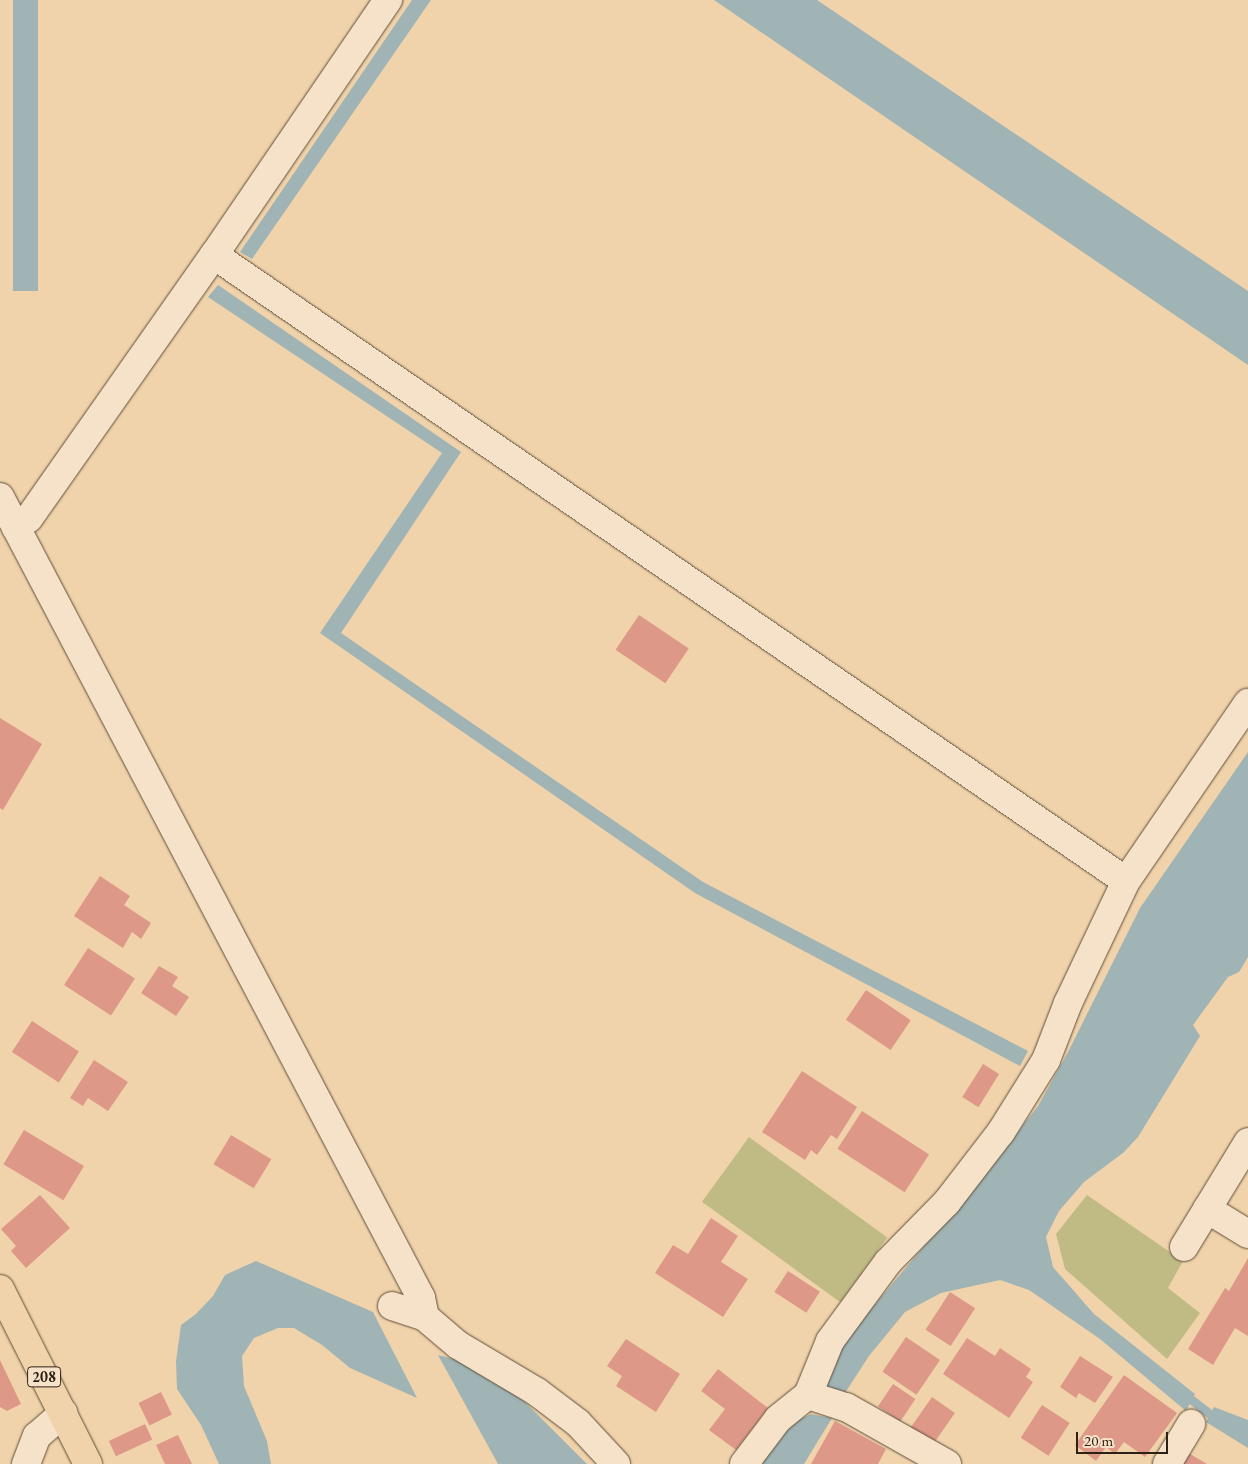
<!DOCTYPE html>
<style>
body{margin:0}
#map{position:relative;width:1248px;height:1464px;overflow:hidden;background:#f0d3aa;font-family:"EB Garamond",serif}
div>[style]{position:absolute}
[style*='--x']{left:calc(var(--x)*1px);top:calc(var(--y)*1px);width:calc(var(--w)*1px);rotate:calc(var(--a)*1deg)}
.green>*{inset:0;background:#c0bb85;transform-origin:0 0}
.water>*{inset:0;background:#a0b4b5;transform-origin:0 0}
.stream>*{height:9px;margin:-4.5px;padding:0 4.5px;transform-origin:4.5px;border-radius:4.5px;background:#a0b4b5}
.building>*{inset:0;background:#de9888;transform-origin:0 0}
.roads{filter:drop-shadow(0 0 1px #5e4d3a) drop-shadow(0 0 1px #5e4d3a)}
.minor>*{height:28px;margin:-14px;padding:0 14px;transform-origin:14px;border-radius:14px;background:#f5e2c8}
.highway>*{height:28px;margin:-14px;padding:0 14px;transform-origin:14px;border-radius:14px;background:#f0d3aa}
span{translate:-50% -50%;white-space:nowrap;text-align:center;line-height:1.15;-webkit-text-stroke:5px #f5e2c8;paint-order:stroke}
.shield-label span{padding:1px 4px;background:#f5e2c8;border:1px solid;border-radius:4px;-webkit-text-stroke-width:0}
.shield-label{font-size:15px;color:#2d2015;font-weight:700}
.scale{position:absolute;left:1076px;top:1432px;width:92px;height:22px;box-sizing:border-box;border:2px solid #2d2015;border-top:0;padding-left:6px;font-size:15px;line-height:18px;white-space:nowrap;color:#2d2015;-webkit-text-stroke:4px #f5e2c8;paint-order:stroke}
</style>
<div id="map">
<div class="green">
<div style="left:749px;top:1137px;width:171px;height:80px;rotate:36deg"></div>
<div style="clip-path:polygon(1087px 1195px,1183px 1261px,1168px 1288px,1200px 1313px,1167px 1359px,1065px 1269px,1056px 1234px)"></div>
</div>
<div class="water">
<div style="left:13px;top:0;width:25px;height:291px"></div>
<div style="clip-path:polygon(412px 0,431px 0,252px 259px,240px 252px)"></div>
<div style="clip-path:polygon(714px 0,817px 0,1248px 291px,1248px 365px)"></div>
<div style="clip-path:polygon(218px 285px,461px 452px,341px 633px,703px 882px,1028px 1051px,1020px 1066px,695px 893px,320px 633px,442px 453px,208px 297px)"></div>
<div style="clip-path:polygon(1248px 752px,1248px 957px,1239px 972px,1228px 977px,1193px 1025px,1200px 1036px,1138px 1137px,1123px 1153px,1084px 1182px,1059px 1211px,1046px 1237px,1053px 1267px,1094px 1314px,1195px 1394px,1186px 1411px,1100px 1339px,1029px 1290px,1000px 1280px,941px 1293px,905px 1312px,869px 1356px,843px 1396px,822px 1386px,849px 1335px,979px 1181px,1038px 1106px,1068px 1052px,1140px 908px)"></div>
<div style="clip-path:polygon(256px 1261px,373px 1312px,417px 1398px,350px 1368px,322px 1345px,294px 1328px,278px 1328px,254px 1338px,242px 1356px,244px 1386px,267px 1441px,271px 1464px,219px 1464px,201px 1425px,177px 1389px,176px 1361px,181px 1325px,196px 1314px,213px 1296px,225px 1275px)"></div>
<div style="clip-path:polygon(438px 1355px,465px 1362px,521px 1398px,587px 1464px,498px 1464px)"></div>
<div style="clip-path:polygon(1214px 1407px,1248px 1420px,1248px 1448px,1206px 1422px)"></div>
<div style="clip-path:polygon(811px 1414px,832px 1418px,804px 1464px,756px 1464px,788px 1425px)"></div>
</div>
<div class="stream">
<div style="--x:1184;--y:1394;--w:44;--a:37.6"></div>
</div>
<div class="building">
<div style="left:639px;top:615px;width:60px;height:42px;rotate:34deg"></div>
<div style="clip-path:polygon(0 718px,42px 744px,3px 810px,0 808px)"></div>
<div style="clip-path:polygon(100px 876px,130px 896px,124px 905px,151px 923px,141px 939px,132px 932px,123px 948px,74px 916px)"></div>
<div style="left:88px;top:948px;width:56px;height:44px;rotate:33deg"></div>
<div style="clip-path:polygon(159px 966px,178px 977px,172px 986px,189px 997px,176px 1016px,141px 993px)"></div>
<div style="left:866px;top:990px;width:54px;height:36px;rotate:34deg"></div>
<div style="left:32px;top:1021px;width:56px;height:37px;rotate:33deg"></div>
<div style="clip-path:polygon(94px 1060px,128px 1082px,108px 1111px,88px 1098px,83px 1106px,70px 1098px)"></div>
<div style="left:983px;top:1064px;width:19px;height:39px;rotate:32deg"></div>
<div style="clip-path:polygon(802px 1071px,857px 1107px,837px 1139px,831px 1135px,817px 1155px,811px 1150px,805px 1160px,762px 1132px)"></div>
<div style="left:862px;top:1111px;width:80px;height:45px;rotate:33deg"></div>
<div style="left:24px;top:1130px;width:70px;height:40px;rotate:31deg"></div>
<div style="left:231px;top:1135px;width:47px;height:34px;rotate:31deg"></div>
<div style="clip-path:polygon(40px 1195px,70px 1228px,26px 1268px,11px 1251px,16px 1246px,1px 1229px)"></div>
<div style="clip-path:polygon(711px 1218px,738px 1236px,721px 1262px,748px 1279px,723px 1317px,655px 1273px,673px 1245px,688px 1254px)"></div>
<div style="clip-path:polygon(1248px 1258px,1248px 1336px,1235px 1328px,1213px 1365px,1188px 1349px,1225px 1288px,1229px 1291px)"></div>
<div style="left:788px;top:1271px;width:38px;height:25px;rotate:33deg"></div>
<div style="left:950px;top:1292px;width:30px;height:45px;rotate:33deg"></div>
<div style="left:906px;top:1337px;width:41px;height:42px;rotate:34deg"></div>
<div style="clip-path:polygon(967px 1338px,995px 1356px,1000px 1348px,1031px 1369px,1026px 1377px,1033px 1382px,1009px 1418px,943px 1374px)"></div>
<div style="clip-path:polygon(626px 1339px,680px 1374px,656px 1412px,616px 1386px,622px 1376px,607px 1366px)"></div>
<div style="clip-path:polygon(1080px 1356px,1113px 1377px,1095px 1403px,1079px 1393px,1076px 1398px,1060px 1387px)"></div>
<div style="clip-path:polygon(0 1360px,21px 1404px,7px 1411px,0 1407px)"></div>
<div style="clip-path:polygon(718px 1369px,768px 1408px,736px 1450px,709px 1430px,725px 1409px,701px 1391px)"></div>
<div style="clip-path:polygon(1124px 1375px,1177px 1413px,1145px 1457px,1124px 1442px,1115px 1454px,1106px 1447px,1096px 1461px,1075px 1445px)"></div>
<div style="left:893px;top:1384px;width:27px;height:27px;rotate:34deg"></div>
<div style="left:161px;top:1392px;width:25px;height:25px;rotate:64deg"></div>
<div style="left:932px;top:1397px;width:28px;height:39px;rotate:35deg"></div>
<div style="left:1042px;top:1405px;width:33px;height:39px;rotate:33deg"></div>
<div style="clip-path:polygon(835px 1421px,886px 1449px,878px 1464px,811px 1464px)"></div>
<div style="left:145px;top:1424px;width:17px;height:40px;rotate:65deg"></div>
<div style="clip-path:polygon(178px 1435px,192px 1464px,165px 1464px,156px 1445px)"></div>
<div style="clip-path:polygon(1185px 1451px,1207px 1464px,1177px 1464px)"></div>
</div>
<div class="roads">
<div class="minor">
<div style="--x:214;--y:255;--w:1106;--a:34.47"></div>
<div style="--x:0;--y:497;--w:905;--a:62.27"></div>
<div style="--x:421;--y:1298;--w:19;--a:78"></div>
<div style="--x:16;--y:528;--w:16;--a:-38"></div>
<div style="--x:29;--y:518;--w:322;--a:-54.9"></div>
<div style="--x:214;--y:255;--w:309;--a:-55.7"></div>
<div style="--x:1207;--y:1209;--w:48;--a:31.4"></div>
<div style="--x:1184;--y:1247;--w:123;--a:-58.6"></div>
<div style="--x:392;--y:1306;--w:35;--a:18"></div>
<div style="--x:425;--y:1317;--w:43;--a:40.3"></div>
<div style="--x:458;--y:1345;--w:92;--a:30.7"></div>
<div style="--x:537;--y:1392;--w:51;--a:37.1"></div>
<div style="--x:578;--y:1423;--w:56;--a:47.2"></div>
<div style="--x:808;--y:1395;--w:40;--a:18"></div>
<div style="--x:846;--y:1407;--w:116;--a:29.4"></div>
<div style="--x:26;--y:1464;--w:30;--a:-69"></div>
<div style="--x:37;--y:1436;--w:35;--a:-41"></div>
<div style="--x:744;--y:1464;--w:56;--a:-52.9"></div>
<div style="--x:778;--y:1419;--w:38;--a:-39"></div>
<div style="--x:808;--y:1395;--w:58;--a:-67.8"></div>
<div style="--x:830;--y:1341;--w:98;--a:-53.7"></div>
<div style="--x:888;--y:1262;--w:84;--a:-45.5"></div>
<div style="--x:947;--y:1202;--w:88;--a:-52.4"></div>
<div style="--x:1001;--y:1132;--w:85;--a:-58"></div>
<div style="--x:1046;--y:1060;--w:61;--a:-68.9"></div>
<div style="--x:1068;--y:1003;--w:135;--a:-64.6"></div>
<div style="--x:1126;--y:881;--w:216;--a:-55.6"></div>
<div style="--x:1167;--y:1464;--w:47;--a:-59"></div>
</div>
<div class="highway">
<div style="--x:0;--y:1289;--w:196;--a:63.3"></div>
</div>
</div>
<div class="shield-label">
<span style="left:44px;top:1377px">208</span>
</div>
<div class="scale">20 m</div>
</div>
